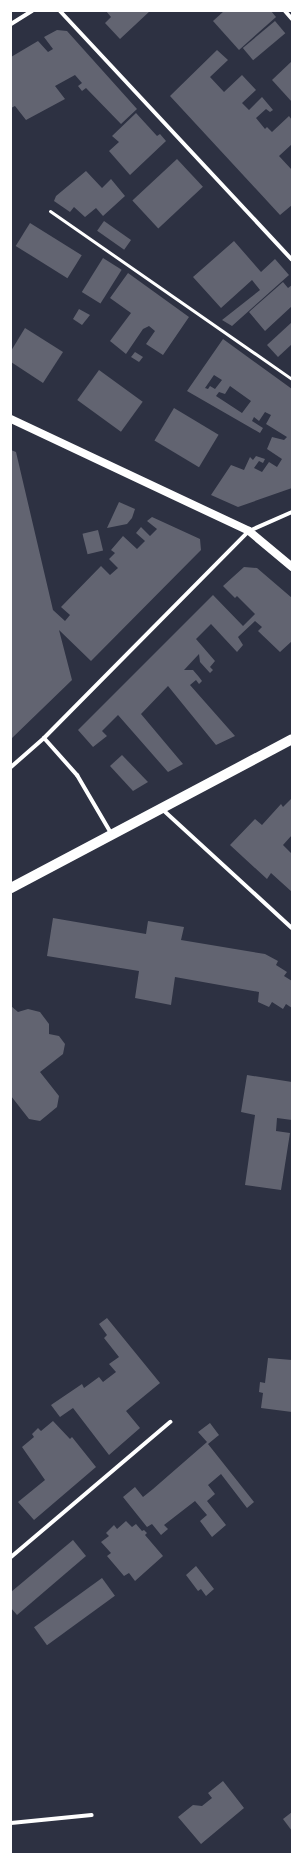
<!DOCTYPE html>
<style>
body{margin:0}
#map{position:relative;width:303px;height:1865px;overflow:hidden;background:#2d3142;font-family:Montserrat,sans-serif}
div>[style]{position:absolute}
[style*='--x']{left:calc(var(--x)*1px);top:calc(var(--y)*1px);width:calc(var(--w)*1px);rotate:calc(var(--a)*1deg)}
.building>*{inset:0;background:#626471;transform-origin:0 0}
.service>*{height:3px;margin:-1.5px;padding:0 1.5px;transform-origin:1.5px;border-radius:1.5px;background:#fff}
.minor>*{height:4px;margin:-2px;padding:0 2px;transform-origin:2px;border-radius:2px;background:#fff}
.secondary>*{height:8px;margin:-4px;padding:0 4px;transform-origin:4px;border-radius:4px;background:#fff}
.primary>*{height:10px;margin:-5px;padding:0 5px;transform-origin:5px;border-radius:5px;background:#fff}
span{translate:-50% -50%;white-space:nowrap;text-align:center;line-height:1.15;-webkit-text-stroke:4px #fff;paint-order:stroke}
.frame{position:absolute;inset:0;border:12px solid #fff;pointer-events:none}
</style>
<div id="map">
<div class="building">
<div style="clip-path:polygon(106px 11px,150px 11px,120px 39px,105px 23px,111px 17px)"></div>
<div style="clip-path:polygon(224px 11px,271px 11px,276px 17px,239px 50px,213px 21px)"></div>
<div style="left:275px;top:21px;width:16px;height:42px;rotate:50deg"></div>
<div style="clip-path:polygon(57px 30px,67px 31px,137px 109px,121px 124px,86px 88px,82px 91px,78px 86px,82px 83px,75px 75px,55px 86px,65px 99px,26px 120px,15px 106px,11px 108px,11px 57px,38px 41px,48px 52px,53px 49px,44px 37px)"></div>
<div style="clip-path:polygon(217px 50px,228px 60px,210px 77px,224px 92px,242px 75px,256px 90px,242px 103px,249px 110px,262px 97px,273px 110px,270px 112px,266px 109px,256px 118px,265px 129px,267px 127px,272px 132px,289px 116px,292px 120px,292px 144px,279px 156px,292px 170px,292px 205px,280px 215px,170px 96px)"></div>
<div style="clip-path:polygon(292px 61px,292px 102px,272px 80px)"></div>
<div style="clip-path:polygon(136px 113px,157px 136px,160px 134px,166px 141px,130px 175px,109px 151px,119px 142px,112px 136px)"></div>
<div style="left:177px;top:159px;width:38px;height:61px;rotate:47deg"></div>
<div style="clip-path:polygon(86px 171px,102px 188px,111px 179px,125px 196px,103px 216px,96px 208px,85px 217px,74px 207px,70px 212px,54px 201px,56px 196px)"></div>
<div style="left:104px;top:221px;width:33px;height:12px;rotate:35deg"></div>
<div style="left:30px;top:223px;width:61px;height:27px;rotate:32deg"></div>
<div style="clip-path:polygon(234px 241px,261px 272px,275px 259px,289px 275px,232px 326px,222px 320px,260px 290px,252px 280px,221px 308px,193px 277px)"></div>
<div style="left:103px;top:258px;width:22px;height:40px;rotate:32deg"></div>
<div style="clip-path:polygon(128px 273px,189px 317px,163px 355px,146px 344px,155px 331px,149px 326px,143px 329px,126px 354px,110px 341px,131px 313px,110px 298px)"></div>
<div style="clip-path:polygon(283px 282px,288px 288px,292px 285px,292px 306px,265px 331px,249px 312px)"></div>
<div style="clip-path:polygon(79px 309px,90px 315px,82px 325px,73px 319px)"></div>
<div style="clip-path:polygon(292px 322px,292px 344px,278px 357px,267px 345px)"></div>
<div style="clip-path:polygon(25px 328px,63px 352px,43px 383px,11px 362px,11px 351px)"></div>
<div style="clip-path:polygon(evenodd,223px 339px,292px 389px,292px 488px,238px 507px,211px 495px,231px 465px,244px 470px,250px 457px,253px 460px,256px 456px,265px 459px,263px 463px,259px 461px,254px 468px,262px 472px,269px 462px,277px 467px,282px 459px,267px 449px,272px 437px,284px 440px,287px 437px,266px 424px,271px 415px,265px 412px,259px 421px,254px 417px,252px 421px,263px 428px,260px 433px,187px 391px,223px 339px,214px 375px,222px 380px,215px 389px,210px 386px,208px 389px,205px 388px,214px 375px,223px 339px,230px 386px,251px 401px,242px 413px,216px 396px,219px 392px,225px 394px,230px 386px)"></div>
<div style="clip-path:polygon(135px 352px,143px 357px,139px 362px,131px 357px)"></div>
<div style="left:99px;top:370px;width:54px;height:37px;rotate:36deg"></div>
<div style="left:174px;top:408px;width:52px;height:38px;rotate:31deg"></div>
<div style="clip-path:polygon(11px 450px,16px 452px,53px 610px,65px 621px,70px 615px,61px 607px,101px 566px,110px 575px,118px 568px,109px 559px,115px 553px,111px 550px,123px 536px,137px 549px,145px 541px,136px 533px,141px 527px,150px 536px,157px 529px,147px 521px,152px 517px,200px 539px,201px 550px,91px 661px,59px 630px,72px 680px,11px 739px)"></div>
<div style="clip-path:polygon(119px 502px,135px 509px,132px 518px,127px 524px,107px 528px)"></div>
<div style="left:98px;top:530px;width:21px;height:16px;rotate:76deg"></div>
<div style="clip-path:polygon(244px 567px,257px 568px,292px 598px,292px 641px,280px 652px,258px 631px,262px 627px,255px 621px,238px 637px,243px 645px,237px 652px,211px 624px,196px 639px,215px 661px,210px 667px,213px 670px,210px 673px,200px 662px,199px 654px,184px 670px,193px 670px,199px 677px,202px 681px,199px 684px,196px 680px,190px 685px,235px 736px,216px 745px,168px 686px,141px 714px,183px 764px,168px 772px,118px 715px,102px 731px,107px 736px,93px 747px,78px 730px,213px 595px,243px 626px,255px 614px,237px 596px,235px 598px,223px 586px)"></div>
<div style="clip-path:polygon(122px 755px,148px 782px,133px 791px,110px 766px)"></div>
<div style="clip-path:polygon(291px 799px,292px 835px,283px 845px,292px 854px,292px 892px,271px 873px,267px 879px,230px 845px,255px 819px,262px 825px,281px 804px,283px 807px)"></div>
<div style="clip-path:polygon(53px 918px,146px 934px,148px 921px,184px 927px,181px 940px,265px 954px,278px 961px,276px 965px,287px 972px,284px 976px,292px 981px,292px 1008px,286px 1004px,283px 1009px,272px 1002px,269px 1007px,258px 1002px,259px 992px,175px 977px,171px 1005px,135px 998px,139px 971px,47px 956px)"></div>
<div style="clip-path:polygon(11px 1006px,18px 1012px,28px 1009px,40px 1012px,49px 1024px,49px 1034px,59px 1036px,65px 1044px,63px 1054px,40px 1072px,59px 1096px,57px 1107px,40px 1121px,29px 1119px,11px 1096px)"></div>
<div style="clip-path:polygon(247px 1075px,292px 1082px,292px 1120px,277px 1118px,276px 1131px,290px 1133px,281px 1190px,245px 1185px,255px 1115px,241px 1112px)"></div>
<div style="clip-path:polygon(107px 1318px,160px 1383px,126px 1411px,140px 1428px,109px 1455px,73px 1408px,60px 1417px,51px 1405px,82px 1384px,84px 1388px,99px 1377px,103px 1382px,116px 1372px,109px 1364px,119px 1357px,104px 1338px,107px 1335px,99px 1324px)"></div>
<div style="clip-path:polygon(268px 1358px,292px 1360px,292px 1412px,261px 1408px,263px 1393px,259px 1392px,260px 1382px,265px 1383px)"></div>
<div style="clip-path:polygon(53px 1421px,70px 1439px,72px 1437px,96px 1467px,34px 1520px,18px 1502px,45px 1480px,22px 1447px,34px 1437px,32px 1434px,38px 1428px,41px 1431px)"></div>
<div style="clip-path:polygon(210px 1423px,219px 1435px,208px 1444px,254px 1502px,247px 1508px,221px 1474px,208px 1485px,215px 1494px,207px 1501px,226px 1525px,212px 1537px,200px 1521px,207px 1515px,195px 1501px,164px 1525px,168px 1529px,161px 1535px,152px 1524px,147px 1527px,123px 1497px,135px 1487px,143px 1497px,153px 1489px,207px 1442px,198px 1432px)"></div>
<div style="clip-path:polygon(126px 1521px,132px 1527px,136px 1524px,142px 1531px,144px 1530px,147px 1533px,145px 1535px,163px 1556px,135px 1581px,129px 1573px,124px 1576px,107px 1556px,111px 1553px,101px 1542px,109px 1536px,106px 1533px,114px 1525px,117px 1529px)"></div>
<div style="clip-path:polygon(73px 1540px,86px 1556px,17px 1615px,11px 1608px,11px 1592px)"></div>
<div style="clip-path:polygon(196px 1566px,214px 1589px,206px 1596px,201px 1589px,198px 1591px,186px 1575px)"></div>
<div style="left:102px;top:1578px;width:22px;height:84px;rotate:54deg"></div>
<div style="clip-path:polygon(223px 1781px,244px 1808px,201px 1844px,178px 1817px,193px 1805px,202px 1806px,212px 1798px,208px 1793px)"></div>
<div style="clip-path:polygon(292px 1812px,292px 1831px,283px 1819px)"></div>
</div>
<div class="service">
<div style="--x:50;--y:211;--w:295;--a:34.8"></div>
</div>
<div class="minor">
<div style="--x:60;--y:11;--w:340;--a:47"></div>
<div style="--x:285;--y:11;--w:11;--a:49"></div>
<div style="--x:11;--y:24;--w:25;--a:-32"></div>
<div style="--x:44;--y:738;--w:50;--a:48.3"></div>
<div style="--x:77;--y:775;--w:69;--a:59.7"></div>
<div style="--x:11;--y:767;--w:44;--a:-41.3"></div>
<div style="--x:44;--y:738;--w:291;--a:-45.3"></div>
<div style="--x:249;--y:531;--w:47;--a:-23.8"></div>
<div style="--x:162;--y:809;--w:176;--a:42.5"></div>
<div style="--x:11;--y:1557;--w:209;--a:-40.3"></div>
<div style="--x:11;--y:1823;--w:81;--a:-5.6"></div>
</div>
<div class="secondary">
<div style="--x:11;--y:419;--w:263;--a:25.2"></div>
<div style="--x:249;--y:531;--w:56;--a:39.9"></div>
</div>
<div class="primary">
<div style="--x:11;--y:888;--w:318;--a:-27.9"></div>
</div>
<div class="frame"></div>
</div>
